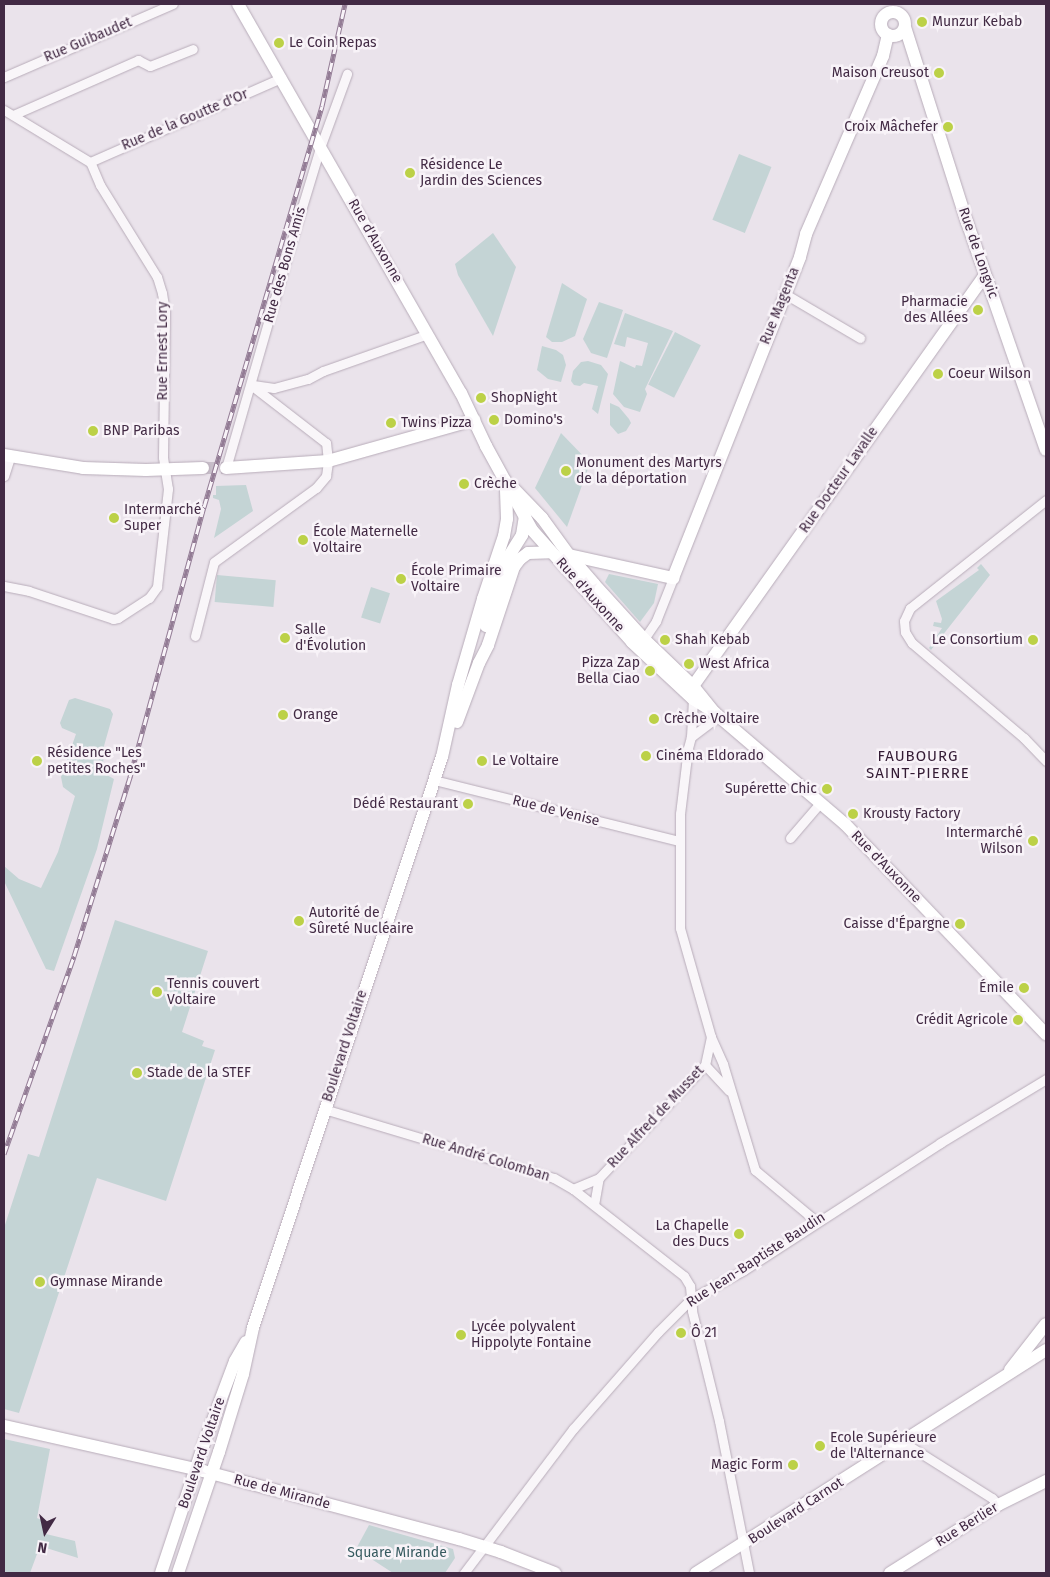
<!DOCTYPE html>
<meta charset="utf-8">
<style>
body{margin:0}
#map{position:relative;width:1050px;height:1577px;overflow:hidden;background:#eae3eb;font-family:"Fira Sans",sans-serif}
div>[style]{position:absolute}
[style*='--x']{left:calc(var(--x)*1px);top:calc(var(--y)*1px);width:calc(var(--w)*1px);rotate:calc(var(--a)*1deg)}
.green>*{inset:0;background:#c4d4d5;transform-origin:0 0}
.secondary-tunnel>*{height:12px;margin-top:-6px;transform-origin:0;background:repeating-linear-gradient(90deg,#c8beca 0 12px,transparent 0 18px)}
.roads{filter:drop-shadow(0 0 1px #b8acb9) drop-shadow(0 0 1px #b8acb9)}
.street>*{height:9px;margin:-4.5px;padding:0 4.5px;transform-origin:4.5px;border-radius:4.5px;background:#f9f6f9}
.secondary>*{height:12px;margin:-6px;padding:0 6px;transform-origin:6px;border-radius:6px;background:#fff}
.secondary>.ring{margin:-6px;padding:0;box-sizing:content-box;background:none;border:12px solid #fff;border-radius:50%}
.rail>*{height:5px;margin-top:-2.5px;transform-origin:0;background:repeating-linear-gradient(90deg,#f8f3f8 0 9px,#937c95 0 18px);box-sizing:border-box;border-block:1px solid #937c95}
.dots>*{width:14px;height:14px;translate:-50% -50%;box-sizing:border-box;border:2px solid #f8f3f8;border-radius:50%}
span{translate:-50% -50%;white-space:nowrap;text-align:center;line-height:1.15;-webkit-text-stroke:5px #f8f3f8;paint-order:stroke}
.poi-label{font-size:14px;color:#422a44}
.left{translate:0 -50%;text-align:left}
.right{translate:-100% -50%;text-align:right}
.street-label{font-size:14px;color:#422a44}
.park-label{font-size:14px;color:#375b60}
.neighbourhood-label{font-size:15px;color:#341c35;letter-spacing:1px}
.frame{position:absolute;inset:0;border:5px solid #422a44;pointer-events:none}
.north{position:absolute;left:20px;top:1507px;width:50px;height:50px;-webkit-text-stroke:4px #f8f3f8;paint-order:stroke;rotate:190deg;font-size:14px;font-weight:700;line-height:20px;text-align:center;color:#422a44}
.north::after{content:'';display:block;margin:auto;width:18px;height:22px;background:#422a44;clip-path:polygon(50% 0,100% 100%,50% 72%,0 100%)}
</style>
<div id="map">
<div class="green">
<div style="left:739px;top:154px;width:35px;height:71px;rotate:22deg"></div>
<div style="clip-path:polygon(493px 233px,516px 267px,493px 336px,458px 275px,455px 264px)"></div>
<div style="clip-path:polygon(562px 283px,587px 299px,575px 336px,562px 342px,552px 342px,546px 337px)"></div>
<div style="clip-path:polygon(599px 302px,623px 310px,607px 358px,591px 353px,583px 339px)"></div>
<div style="clip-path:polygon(625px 313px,673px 331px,645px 389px,647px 394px,640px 412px,624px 407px,613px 394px,620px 361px,635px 368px,636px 365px,642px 366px,648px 343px,627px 337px,625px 347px,614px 344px)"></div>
<div style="left:675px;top:332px;width:29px;height:59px;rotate:27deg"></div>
<div style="clip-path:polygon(542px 346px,556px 350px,563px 355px,566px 365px,561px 382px,548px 379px,537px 370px)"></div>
<div style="clip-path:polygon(588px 361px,601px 365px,608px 374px,598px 414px,592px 409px,598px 386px,584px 383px,580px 386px,574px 385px,571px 381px,573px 371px,581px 362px)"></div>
<div style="clip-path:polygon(610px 403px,619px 407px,629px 419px,631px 423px,626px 431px,618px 434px,610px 425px)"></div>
<div style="clip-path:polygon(561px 433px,590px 463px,567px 527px,535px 488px)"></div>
<div style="clip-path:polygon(246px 485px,253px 511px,214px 538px,221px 509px,219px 500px,213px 498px,213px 495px,216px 495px,216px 486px)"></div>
<div style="clip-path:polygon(981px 564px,990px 575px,931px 650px,929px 648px,942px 628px,933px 626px,934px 622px,941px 623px,942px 619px,936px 601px,979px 570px,977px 568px)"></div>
<div style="clip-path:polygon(609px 574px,658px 584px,654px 603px,640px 622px,605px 582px)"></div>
<div style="left:217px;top:575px;width:59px;height:27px;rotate:5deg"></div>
<div style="left:371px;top:587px;width:20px;height:32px;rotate:18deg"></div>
<div style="clip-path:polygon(75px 698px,110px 709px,113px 714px,104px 746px,103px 766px,105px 774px,114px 779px,97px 849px,54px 971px,46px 969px,4px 881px,4px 866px,19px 879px,41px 888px,58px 852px,75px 796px,63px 787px,61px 777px,76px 734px,62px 728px,60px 723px,69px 700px)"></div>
<div style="clip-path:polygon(115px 920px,208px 951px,182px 1032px,204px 1041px,202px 1046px,215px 1050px,166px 1201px,97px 1178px,19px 1413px,4px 1409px,4px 1228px,28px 1154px,39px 1157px)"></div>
<div style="clip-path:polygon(4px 1439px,50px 1449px,37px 1518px,44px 1521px,46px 1534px,75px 1541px,78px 1558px,40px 1546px,30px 1573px,4px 1573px)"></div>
<div style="clip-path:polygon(369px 1525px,453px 1549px,455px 1558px,445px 1573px,393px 1573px,356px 1549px)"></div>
</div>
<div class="secondary-tunnel">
<div style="--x:203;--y:468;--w:23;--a:0"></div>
</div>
<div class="roads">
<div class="street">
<div style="--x:4;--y:77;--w:184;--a:-23.4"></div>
<div style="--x:4;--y:110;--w:100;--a:31.2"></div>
<div style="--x:13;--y:115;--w:137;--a:-23.7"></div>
<div style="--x:138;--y:60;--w:13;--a:27"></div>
<div style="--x:150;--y:66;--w:46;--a:-21.6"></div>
<div style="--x:90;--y:162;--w:209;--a:-23.7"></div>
<div style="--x:785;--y:294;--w:87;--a:30.4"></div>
<div style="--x:253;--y:385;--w:21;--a:8"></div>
<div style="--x:274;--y:388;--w:35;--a:-15"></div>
<div style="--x:308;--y:379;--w:17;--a:-28"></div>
<div style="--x:323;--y:371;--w:111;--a:-19.4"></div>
<div style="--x:226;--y:468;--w:227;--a:-73.9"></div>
<div style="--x:289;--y:250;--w:110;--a:-73.1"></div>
<div style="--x:321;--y:145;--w:76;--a:-69.9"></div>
<div style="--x:4;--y:476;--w:20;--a:-72"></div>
<div style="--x:1046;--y:500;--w:174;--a:141.5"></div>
<div style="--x:910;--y:608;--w:14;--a:115"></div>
<div style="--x:904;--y:621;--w:11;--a:85"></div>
<div style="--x:905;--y:632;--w:13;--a:58"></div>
<div style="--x:912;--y:643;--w:147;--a:40.3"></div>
<div style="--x:1024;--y:738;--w:32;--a:46"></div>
<div style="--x:4;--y:586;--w:25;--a:11"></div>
<div style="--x:29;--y:591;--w:89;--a:18.4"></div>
<div style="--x:113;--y:619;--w:5;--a:-11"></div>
<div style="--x:118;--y:618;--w:37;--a:-33"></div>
<div style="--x:149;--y:598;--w:14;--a:-54"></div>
<div style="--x:157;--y:587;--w:99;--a:-83.6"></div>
<div style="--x:168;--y:489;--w:32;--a:-99"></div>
<div style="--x:163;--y:457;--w:145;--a:-89.2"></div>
<div style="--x:165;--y:312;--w:19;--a:-99"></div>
<div style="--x:162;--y:293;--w:17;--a:-107"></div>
<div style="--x:157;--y:277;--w:108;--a:-121.8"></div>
<div style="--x:100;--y:185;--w:25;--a:-113"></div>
<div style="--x:195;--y:636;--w:76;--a:-75.6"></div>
<div style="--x:214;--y:562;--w:126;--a:-36"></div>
<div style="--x:316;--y:488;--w:16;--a:-50"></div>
<div style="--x:326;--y:476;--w:15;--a:-82"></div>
<div style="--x:328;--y:461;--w:18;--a:-96"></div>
<div style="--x:326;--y:443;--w:95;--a:-142.3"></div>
<div style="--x:644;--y:639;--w:22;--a:-56"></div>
<div style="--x:656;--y:621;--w:46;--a:-68.4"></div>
<div style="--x:691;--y:737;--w:35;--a:-37"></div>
<div style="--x:434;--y:780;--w:252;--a:14"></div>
<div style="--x:790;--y:838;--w:46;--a:-49.4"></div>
<div style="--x:711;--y:1037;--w:30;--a:66"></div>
<div style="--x:723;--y:1064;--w:111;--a:73.2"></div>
<div style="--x:755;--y:1170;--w:80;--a:39.9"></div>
<div style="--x:705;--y:1065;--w:35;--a:47"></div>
<div style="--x:324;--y:1109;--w:240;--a:16.7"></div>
<div style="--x:554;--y:1178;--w:22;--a:30"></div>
<div style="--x:573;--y:1189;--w:141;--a:38.1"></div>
<div style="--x:684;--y:1276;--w:12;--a:59"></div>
<div style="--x:690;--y:1286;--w:25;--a:85"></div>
<div style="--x:692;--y:1311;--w:113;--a:76.2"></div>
<div style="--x:719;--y:1421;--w:155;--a:78.8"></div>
<div style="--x:573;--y:1189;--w:28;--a:-23"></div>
<div style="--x:599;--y:1178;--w:155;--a:-46.8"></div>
<div style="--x:705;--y:1065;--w:29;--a:-78"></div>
<div style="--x:711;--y:1037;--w:113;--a:-105.9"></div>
<div style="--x:680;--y:928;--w:114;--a:-90"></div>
<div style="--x:680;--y:814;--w:66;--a:-83.1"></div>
<div style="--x:688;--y:748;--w:11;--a:-75"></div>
<div style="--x:691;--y:737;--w:38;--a:-87"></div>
<div style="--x:594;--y:1205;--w:27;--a:-80"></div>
<div style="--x:903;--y:1442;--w:105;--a:32.2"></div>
<div style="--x:992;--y:1498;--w:9;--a:49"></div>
<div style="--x:464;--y:1573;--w:181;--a:-52.9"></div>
<div style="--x:573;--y:1429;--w:129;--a:-48.8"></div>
<div style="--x:658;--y:1332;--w:47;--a:-45"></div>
<div style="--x:691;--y:1299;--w:60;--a:-28.7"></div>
<div style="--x:744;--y:1270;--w:234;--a:-32.9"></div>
<div style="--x:940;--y:1143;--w:124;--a:-31.1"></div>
</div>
<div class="secondary">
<div style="--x:238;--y:4;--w:448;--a:60.2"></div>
<div style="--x:461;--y:393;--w:59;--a:64.7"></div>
<div style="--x:486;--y:446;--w:96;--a:61.3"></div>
<div style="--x:532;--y:530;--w:150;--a:48.2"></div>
<div style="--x:632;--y:642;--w:83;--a:43.1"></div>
<div style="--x:693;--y:699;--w:26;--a:32"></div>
<div class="ring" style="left:881px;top:12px;width:12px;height:12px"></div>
<div style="--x:905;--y:27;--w:205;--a:72.4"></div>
<div style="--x:967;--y:222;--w:241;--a:70.9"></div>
<div style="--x:4;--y:455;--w:80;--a:9.3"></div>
<div style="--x:83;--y:468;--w:63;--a:1.8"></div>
<div style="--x:146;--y:470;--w:57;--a:-2"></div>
<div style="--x:226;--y:468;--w:102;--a:-3.9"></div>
<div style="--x:328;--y:461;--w:152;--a:-15.7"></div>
<div style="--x:513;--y:488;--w:42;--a:46"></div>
<div style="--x:542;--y:518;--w:46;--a:53.9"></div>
<div style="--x:569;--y:555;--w:38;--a:49"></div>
<div style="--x:594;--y:584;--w:74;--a:47.7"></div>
<div style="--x:644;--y:639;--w:68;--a:43.8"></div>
<div style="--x:693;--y:686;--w:35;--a:51"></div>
<div style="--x:715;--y:713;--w:171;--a:40.5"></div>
<div style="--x:845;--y:824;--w:291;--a:46.3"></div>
<div style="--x:569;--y:555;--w:107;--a:12.5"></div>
<div style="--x:673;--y:578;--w:345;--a:-68.4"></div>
<div style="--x:800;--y:257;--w:24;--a:-75"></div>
<div style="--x:806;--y:234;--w:194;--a:-66.6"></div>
<div style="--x:883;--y:56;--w:22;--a:-77"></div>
<div style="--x:486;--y:626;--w:74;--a:-71.8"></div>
<div style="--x:509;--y:556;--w:25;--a:-58"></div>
<div style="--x:522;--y:535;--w:19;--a:-81"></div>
<div style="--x:693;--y:686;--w:504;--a:-54.61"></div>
<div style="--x:457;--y:722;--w:63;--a:-69.6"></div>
<div style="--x:479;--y:663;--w:20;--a:-63"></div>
<div style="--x:488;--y:645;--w:82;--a:-71.6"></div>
<div style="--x:514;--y:567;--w:10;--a:-53"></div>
<div style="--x:520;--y:559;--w:10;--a:-37"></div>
<div style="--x:528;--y:553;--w:23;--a:-2"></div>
<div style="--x:1010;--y:1370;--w:58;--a:-52"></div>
<div style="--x:4;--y:1426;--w:204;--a:12.7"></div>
<div style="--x:203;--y:1471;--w:265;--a:14.9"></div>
<div style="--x:459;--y:1539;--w:44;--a:17.2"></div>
<div style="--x:501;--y:1552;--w:58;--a:21.3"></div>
<div style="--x:161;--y:1573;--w:139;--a:-71.6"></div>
<div style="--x:205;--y:1441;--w:85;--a:-69.4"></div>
<div style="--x:235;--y:1361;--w:22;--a:-60"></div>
<div style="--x:178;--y:1573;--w:128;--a:-71.3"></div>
<div style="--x:219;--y:1452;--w:82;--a:-72.9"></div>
<div style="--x:243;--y:1374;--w:47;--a:-77.7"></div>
<div style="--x:253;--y:1328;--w:601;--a:-71.69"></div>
<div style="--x:442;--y:757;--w:74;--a:-77.5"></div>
<div style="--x:458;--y:685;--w:90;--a:-73.8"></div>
<div style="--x:483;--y:599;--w:66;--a:-71.6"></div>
<div style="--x:504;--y:536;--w:17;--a:-80"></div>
<div style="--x:507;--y:519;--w:38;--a:-92"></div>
<div style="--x:696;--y:1573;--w:415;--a:-32.5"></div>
<div style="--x:890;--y:1573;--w:128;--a:-32.2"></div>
<div style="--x:998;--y:1505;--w:54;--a:-26.6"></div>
</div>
</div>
<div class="rail">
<div style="--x:4;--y:1154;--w:210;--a:-70.5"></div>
<div style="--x:74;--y:956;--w:188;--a:-72.6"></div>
<div style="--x:130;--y:777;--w:280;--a:-74.7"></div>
<div style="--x:204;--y:507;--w:418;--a:-73.6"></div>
<div style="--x:322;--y:106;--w:105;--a:-77.3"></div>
</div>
<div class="dots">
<div style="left:922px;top:22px;background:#bcd147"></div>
<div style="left:279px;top:43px;background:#bcd147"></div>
<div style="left:939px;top:73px;background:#bcd147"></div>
<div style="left:948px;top:127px;background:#bcd147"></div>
<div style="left:410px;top:173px;background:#bcd147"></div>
<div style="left:978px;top:310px;background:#bcd147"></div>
<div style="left:938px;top:374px;background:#bcd147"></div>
<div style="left:481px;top:398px;background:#bcd147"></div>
<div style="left:494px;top:420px;background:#bcd147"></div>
<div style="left:391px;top:423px;background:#bcd147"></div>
<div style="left:93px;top:431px;background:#bcd147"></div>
<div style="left:566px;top:471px;background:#bcd147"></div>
<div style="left:464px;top:484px;background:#bcd147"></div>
<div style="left:114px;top:518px;background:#bcd147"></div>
<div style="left:303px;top:540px;background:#bcd147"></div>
<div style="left:401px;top:579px;background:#bcd147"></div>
<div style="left:285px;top:638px;background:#bcd147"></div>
<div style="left:665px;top:640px;background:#bcd147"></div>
<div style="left:1033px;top:640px;background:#bcd147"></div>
<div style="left:689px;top:664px;background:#bcd147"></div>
<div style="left:650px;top:671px;background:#bcd147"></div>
<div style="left:283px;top:715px;background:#bcd147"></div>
<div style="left:654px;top:719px;background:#bcd147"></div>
<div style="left:646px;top:756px;background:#bcd147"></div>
<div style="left:37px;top:761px;background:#bcd147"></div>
<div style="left:482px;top:761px;background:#bcd147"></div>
<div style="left:827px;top:789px;background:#bcd147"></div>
<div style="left:468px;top:804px;background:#bcd147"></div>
<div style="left:853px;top:814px;background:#bcd147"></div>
<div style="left:1033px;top:841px;background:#bcd147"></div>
<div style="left:299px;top:921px;background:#bcd147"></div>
<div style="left:960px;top:924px;background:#bcd147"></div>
<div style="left:1024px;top:988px;background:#bcd147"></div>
<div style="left:157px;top:992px;background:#bcd147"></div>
<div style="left:1018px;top:1020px;background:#bcd147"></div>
<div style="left:137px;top:1073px;background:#bcd147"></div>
<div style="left:739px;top:1234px;background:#bcd147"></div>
<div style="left:40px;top:1282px;background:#bcd147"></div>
<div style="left:681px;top:1333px;background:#bcd147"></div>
<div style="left:461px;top:1335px;background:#bcd147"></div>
<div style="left:820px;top:1446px;background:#bcd147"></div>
<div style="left:793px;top:1465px;background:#bcd147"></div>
</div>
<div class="poi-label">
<span class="left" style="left:932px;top:22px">Munzur Kebab</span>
<span class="left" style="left:289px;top:43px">Le Coin Repas</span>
<span class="right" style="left:929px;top:73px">Maison Creusot</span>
<span class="right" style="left:938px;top:127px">Croix Mâchefer</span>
<span class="left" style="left:420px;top:173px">Résidence Le<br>Jardin des Sciences</span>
<span class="right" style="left:968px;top:310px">Pharmacie<br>des Allées</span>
<span class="left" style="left:948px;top:374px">Coeur Wilson</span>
<span class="left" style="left:491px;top:398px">ShopNight</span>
<span class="left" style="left:504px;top:420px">Domino's</span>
<span class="left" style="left:401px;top:423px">Twins Pizza</span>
<span class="left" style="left:103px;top:431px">BNP Paribas</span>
<span class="left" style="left:576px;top:471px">Monument des Martyrs<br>de la déportation</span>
<span class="left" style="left:474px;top:484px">Crèche</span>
<span class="left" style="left:124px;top:518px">Intermarché<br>Super</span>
<span class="left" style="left:313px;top:540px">École Maternelle<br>Voltaire</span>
<span class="left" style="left:411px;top:579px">École Primaire<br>Voltaire</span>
<span class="left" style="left:295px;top:638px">Salle<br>d'Évolution</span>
<span class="left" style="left:675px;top:640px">Shah Kebab</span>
<span class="right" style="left:1023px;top:640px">Le Consortium</span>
<span class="right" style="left:640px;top:671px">Pizza Zap<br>Bella Ciao</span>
<span class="left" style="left:699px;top:664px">West Africa</span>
<span class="left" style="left:293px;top:715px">Orange</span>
<span class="left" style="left:664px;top:719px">Crèche Voltaire</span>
<span class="left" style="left:47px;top:761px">Résidence "Les<br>petites Roches"</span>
<span class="left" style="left:656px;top:756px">Cinéma Eldorado</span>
<span class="left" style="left:492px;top:761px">Le Voltaire</span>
<span class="right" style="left:817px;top:789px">Supérette Chic</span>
<span class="right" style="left:458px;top:804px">Dédé Restaurant</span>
<span class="left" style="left:863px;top:814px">Krousty Factory</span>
<span class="right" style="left:1023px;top:841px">Intermarché<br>Wilson</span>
<span class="left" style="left:309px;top:921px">Autorité de<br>Sûreté Nucléaire</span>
<span class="right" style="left:950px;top:924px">Caisse d'Épargne</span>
<span class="left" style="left:167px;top:992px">Tennis couvert<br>Voltaire</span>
<span class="right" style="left:1014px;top:988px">Émile</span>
<span class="right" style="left:1008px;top:1020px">Crédit Agricole</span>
<span class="left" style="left:147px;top:1073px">Stade de la STEF</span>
<span class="right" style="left:729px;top:1234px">La Chapelle<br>des Ducs</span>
<span class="left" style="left:50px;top:1282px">Gymnase Mirande</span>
<span class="left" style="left:471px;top:1335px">Lycée polyvalent<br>Hippolyte Fontaine</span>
<span class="left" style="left:691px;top:1333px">Ô 21</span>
<span class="left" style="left:830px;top:1446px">Ecole Supérieure<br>de l'Alternance</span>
<span class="right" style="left:783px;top:1465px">Magic Form</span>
</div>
<div class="street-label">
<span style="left:88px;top:40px;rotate:-23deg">Rue Guibaudet</span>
<span style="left:185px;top:120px;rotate:-23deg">Rue de la Goutte d'Or</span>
<span style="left:375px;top:241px;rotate:60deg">Rue d'Auxonne</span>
<span style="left:978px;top:253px;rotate:71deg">Rue de Longvic</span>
<span style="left:285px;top:265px;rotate:-74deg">Rue des Bons Amis</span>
<span style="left:780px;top:306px;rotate:-68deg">Rue Magenta</span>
<span style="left:163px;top:351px;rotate:-90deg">Rue Ernest Lory</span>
<span style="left:839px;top:480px;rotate:-55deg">Rue Docteur Lavalle</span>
<span style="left:590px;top:595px;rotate:48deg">Rue d'Auxonne</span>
<span style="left:556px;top:811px;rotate:14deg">Rue de Venise</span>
<span style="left:886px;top:867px;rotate:46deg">Rue d'Auxonne</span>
<span style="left:345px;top:1046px;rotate:-72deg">Boulevard Voltaire</span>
<span style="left:656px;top:1117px;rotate:-47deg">Rue Alfred de Musset</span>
<span style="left:486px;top:1158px;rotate:17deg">Rue André Colomban</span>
<span style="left:756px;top:1260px;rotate:-33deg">Rue Jean-Baptiste Baudin</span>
<span style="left:202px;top:1453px;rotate:-71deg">Boulevard Voltaire</span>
<span style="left:282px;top:1492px;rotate:15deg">Rue de Mirande</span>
<span style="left:796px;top:1511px;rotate:-33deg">Boulevard Carnot</span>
<span style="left:967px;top:1525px;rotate:-32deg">Rue Berlier</span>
</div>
<div class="park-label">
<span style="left:397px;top:1553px">Square Mirande</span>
</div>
<div class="neighbourhood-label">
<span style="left:918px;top:765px">FAUBOURG<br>SAINT-PIERRE</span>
</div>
<div class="frame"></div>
<div class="north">N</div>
</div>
